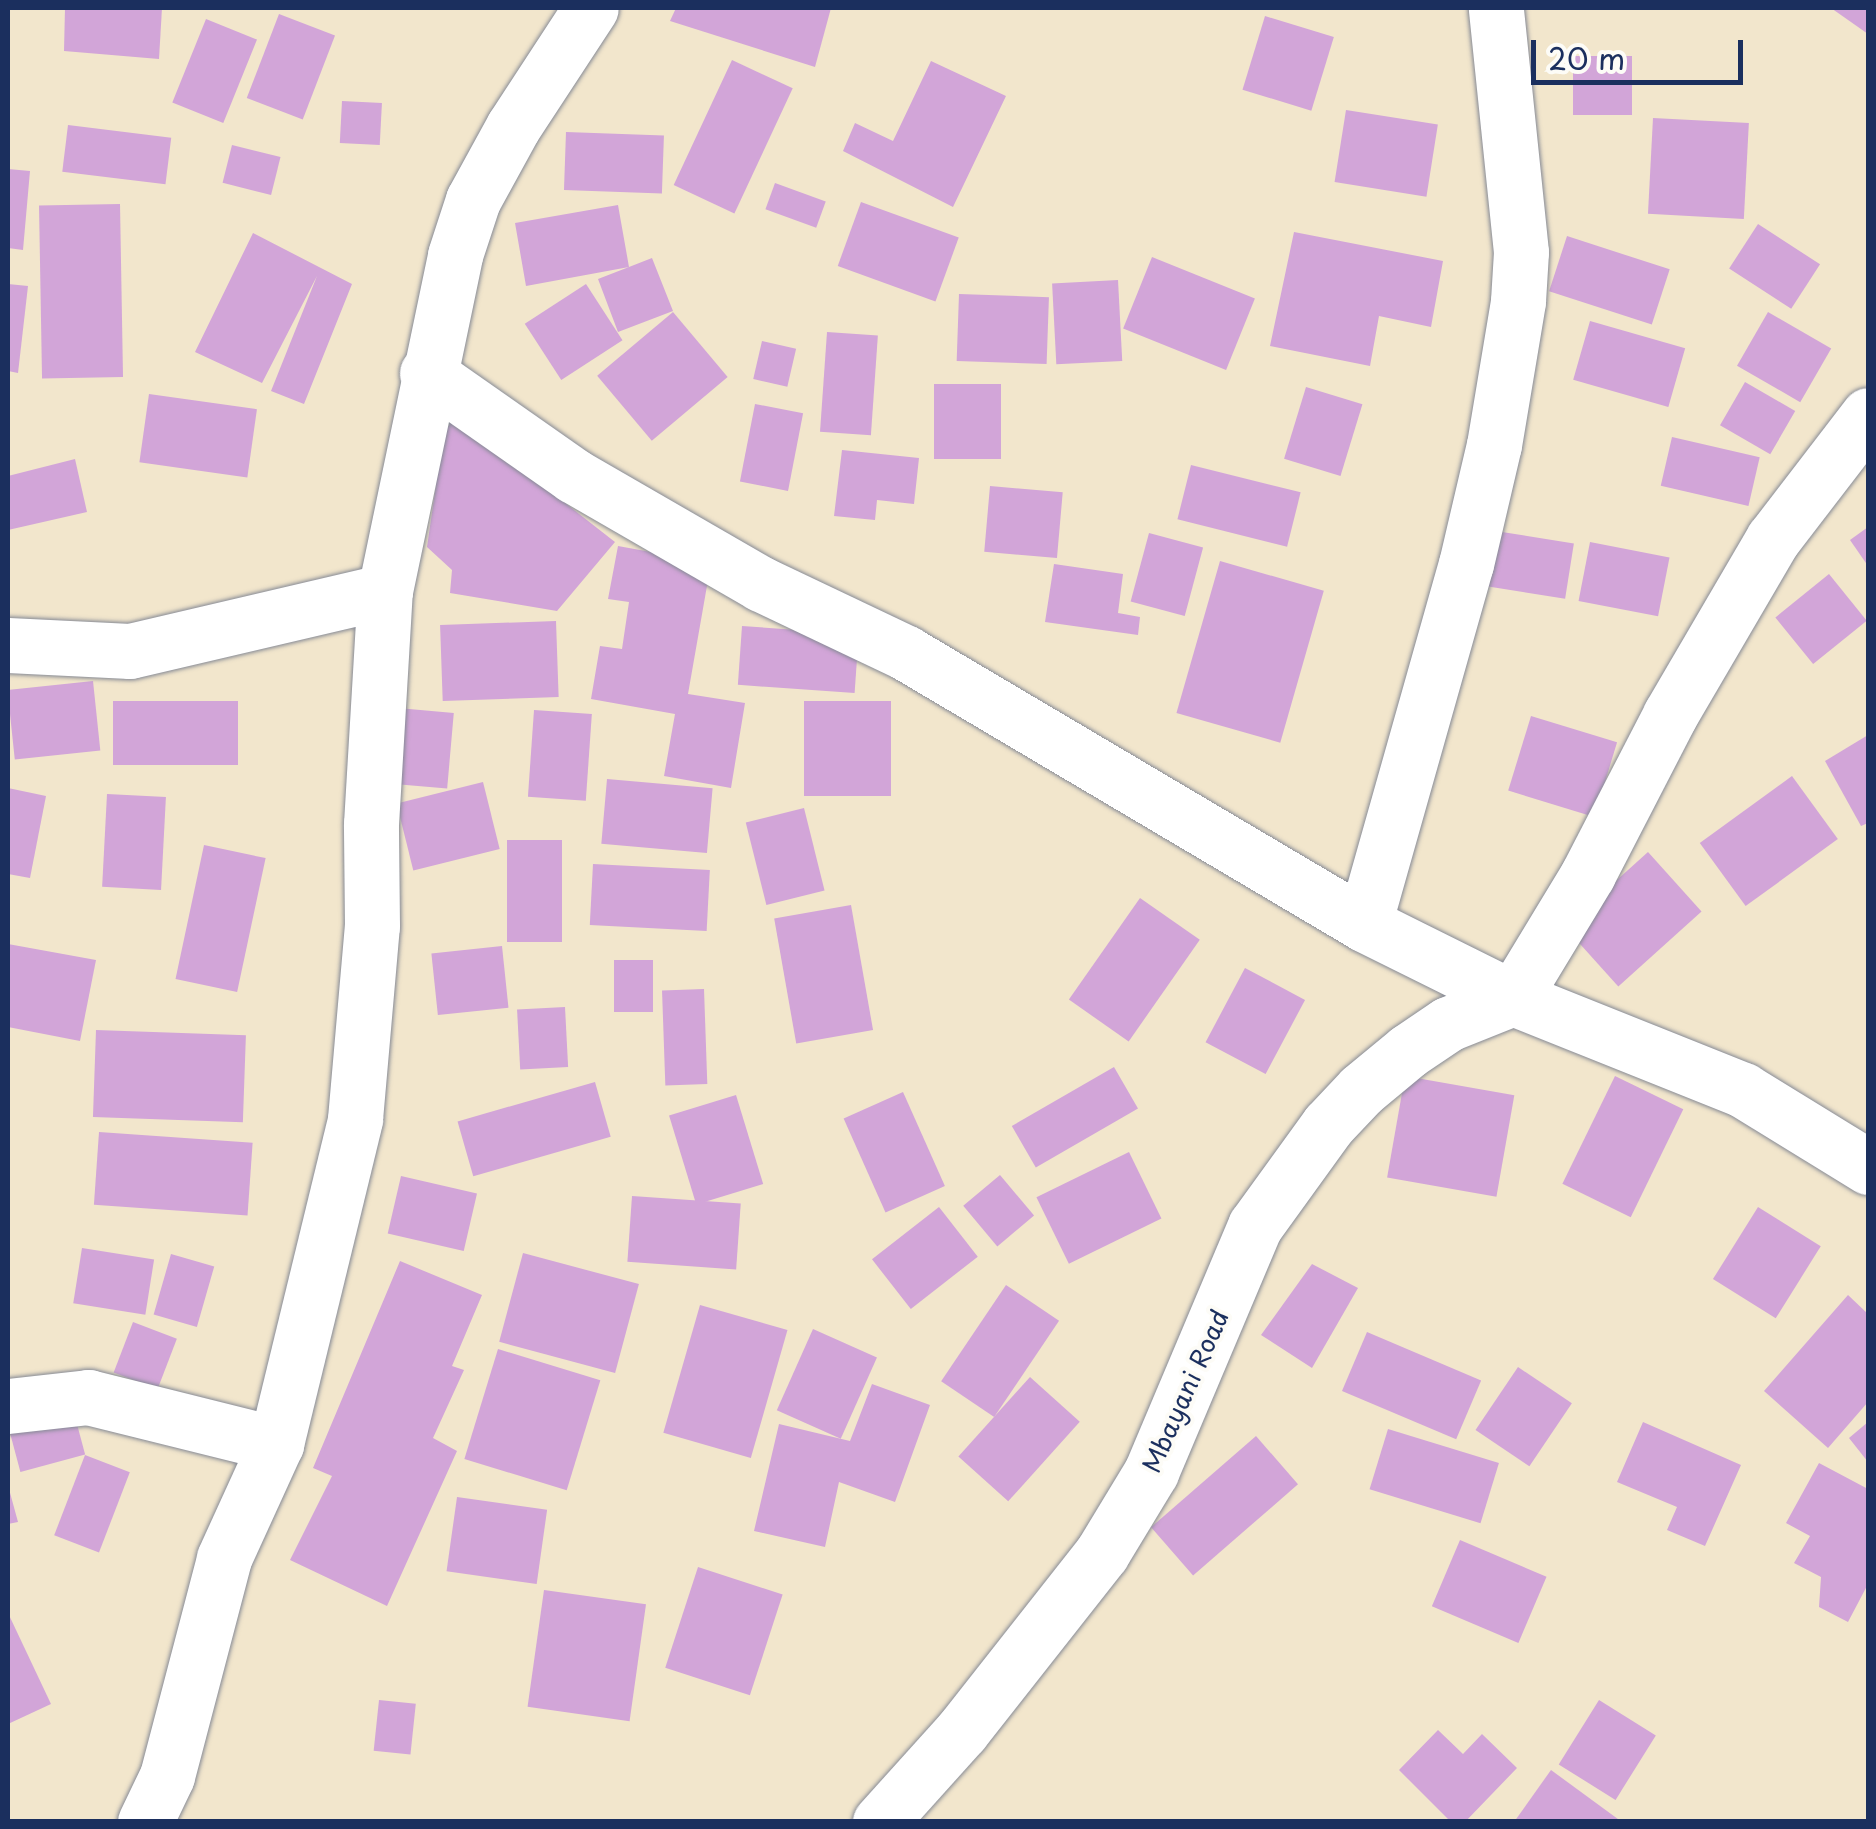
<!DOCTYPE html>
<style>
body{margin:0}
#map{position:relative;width:1876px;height:1829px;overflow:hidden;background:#f2e6cc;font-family:"Playpen Sans",sans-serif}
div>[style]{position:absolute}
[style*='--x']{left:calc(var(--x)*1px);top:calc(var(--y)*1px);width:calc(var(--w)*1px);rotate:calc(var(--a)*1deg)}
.building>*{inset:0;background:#d2a5d8;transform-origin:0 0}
.roads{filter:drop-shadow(0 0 2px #868a95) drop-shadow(0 0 2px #868a95)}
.minor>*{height:55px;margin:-27.5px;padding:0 27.5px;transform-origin:27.5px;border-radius:27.5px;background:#fff}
span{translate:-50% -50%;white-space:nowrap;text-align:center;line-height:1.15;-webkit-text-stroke:8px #fdfcf7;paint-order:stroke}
.street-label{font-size:25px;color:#1b2f5e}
.frame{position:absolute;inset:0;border:10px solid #1b2f5e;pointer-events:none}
.scale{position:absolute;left:1531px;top:40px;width:212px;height:45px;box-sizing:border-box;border:5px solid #1b2f5e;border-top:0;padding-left:12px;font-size:30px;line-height:35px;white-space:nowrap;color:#1b2f5e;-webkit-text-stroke:8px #fdfcf7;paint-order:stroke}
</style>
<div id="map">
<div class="building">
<div style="clip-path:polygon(65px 8px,162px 8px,159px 59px,64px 51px)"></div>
<div style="clip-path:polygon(676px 8px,831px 8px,815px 67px,670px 21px)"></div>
<div style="clip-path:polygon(1831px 8px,1868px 8px,1868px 34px)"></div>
<div style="left:279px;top:14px;width:60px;height:90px;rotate:21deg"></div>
<div style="left:1265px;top:16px;width:72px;height:77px;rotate:17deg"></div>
<div style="left:206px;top:19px;width:55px;height:90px;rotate:22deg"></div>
<div style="left:1573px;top:56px;width:59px;height:59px"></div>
<div style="left:732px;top:60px;width:67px;height:138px;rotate:25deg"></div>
<div style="clip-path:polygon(931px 61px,1006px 96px,953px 207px,843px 151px,855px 123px,893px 141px)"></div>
<div style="left:342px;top:101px;width:40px;height:42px;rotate:3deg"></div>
<div style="left:1346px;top:110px;width:93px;height:73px;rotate:9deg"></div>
<div style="left:1653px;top:118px;width:96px;height:96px;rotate:3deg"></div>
<div style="left:68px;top:125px;width:104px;height:47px;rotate:7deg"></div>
<div style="left:566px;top:132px;width:98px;height:58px;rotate:2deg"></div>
<div style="left:232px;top:145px;width:50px;height:39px;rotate:14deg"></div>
<div style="clip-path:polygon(8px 169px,30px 171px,23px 250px,8px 248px)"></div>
<div style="left:775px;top:183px;width:54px;height:28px;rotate:20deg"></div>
<div style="left:861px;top:202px;width:104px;height:68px;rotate:20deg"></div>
<div style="left:120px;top:204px;width:173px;height:81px;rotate:89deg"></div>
<div style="clip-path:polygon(618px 205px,629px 267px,652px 258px,673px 311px,618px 332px,598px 279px,629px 267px,526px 286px,515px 223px)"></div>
<div style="left:1758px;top:224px;width:74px;height:53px;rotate:33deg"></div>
<div style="clip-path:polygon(1294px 232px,1443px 261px,1431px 327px,1379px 316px,1370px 366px,1270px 346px)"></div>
<div style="clip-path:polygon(253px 233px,352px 284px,304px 404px,271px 391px,317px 276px,262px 383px,195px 352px)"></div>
<div style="left:1567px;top:236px;width:108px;height:58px;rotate:18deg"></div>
<div style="left:1152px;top:257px;width:111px;height:77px;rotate:22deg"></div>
<div style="left:1118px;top:280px;width:81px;height:66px;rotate:87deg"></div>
<div style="clip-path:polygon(8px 284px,28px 286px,18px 373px,8px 371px)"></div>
<div style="left:586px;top:284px;width:67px;height:73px;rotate:57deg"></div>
<div style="left:959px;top:294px;width:90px;height:67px;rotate:2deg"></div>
<div style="left:673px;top:312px;width:85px;height:99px;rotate:50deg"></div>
<div style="left:1768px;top:312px;width:73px;height:62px;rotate:30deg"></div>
<div style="left:1590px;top:321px;width:99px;height:61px;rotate:16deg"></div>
<div style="left:827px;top:332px;width:51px;height:100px;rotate:4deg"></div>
<div style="left:762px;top:341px;width:35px;height:39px;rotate:13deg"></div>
<div style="left:1745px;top:382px;width:58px;height:50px;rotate:30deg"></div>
<div style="left:934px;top:384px;width:67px;height:75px"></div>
<div style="left:1306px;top:387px;width:59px;height:75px;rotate:17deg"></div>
<div style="left:149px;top:394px;width:109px;height:69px;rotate:8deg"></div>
<div style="left:755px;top:404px;width:49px;height:79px;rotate:11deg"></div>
<div style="clip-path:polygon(455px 417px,615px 542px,557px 611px,450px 593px,452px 570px,427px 547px,436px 485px,419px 466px)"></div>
<div style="left:1672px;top:437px;width:90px;height:50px;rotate:13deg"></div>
<div style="clip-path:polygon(842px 450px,919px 458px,914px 504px,877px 500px,875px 520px,834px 516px)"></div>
<div style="clip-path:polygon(75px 459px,87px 512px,8px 530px,8px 476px)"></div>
<div style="left:1191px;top:465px;width:113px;height:56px;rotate:14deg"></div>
<div style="left:990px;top:486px;width:73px;height:66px;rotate:5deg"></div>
<div style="clip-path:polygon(1868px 527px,1868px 566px,1850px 540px)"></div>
<div style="left:1483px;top:529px;width:92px;height:56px;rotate:9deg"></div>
<div style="left:1149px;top:533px;width:56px;height:71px;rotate:15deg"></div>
<div style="left:1590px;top:542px;width:81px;height:60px;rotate:11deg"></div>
<div style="clip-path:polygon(618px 546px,711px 563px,688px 694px,745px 703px,731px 788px,664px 776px,675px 714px,591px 699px,600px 646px,622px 649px,629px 602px,608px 599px)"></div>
<div style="left:1220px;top:561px;width:108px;height:158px;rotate:16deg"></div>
<div style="clip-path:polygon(1054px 564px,1123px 574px,1118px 613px,1140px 617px,1138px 635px,1045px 622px)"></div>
<div style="left:1829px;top:574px;width:60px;height:69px;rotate:51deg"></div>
<div style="left:556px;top:621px;width:76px;height:116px;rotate:88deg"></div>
<div style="left:742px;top:626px;width:117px;height:59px;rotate:4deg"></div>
<div style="left:93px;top:681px;width:70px;height:86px;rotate:84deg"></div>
<div style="left:113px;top:701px;width:125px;height:64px"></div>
<div style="left:804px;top:701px;width:87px;height:95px"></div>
<div style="left:398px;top:708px;width:56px;height:76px;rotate:5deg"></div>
<div style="left:534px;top:710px;width:58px;height:87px;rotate:4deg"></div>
<div style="left:1531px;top:716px;width:90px;height:78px;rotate:17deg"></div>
<div style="clip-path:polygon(1868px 735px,1868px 823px,1861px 826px,1825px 761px)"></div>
<div style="left:1792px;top:776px;width:78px;height:114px;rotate:54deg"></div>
<div style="left:607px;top:779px;width:106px;height:65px;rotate:5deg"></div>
<div style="left:483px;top:782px;width:69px;height:89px;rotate:76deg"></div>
<div style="clip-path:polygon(8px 788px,46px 796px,30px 878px,8px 874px)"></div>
<div style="left:107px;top:794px;width:59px;height:93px;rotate:3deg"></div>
<div style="left:804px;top:808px;width:85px;height:60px;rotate:76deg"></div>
<div style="left:507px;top:840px;width:55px;height:102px"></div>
<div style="left:204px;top:845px;width:63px;height:137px;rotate:12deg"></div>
<div style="left:1648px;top:852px;width:80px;height:112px;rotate:48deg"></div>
<div style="left:593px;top:864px;width:117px;height:61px;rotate:3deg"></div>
<div style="left:1140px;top:898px;width:73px;height:124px;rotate:35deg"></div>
<div style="left:851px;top:905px;width:127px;height:78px;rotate:80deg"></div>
<div style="clip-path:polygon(8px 944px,96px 960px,80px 1041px,8px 1027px)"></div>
<div style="left:502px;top:946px;width:62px;height:71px;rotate:84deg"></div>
<div style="left:614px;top:960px;width:39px;height:52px"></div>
<div style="left:1245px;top:968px;width:68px;height:84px;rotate:28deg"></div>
<div style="left:704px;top:989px;width:95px;height:42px;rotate:88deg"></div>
<div style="left:565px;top:1007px;width:60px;height:48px;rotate:87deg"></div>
<div style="left:96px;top:1030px;width:150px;height:87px;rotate:2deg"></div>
<div style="left:1114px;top:1067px;width:48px;height:118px;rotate:60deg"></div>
<div style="left:1405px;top:1076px;width:111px;height:103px;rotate:10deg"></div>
<div style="left:1615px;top:1076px;width:76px;height:120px;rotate:26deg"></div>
<div style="left:595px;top:1082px;width:57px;height:143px;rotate:74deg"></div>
<div style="left:903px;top:1092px;width:103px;height:65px;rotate:66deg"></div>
<div style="left:736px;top:1095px;width:93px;height:70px;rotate:73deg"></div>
<div style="left:99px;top:1132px;width:154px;height:73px;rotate:4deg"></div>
<div style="left:1129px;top:1152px;width:74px;height:103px;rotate:64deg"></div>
<div style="left:1000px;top:1175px;width:53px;height:48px;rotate:50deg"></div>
<div style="left:401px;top:1176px;width:78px;height:59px;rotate:13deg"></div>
<div style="left:632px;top:1196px;width:109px;height:66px;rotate:4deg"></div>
<div style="left:939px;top:1207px;width:63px;height:85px;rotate:52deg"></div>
<div style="left:1758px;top:1207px;width:74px;height:85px;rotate:32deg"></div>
<div style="left:82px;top:1248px;width:73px;height:56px;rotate:9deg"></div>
<div style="left:523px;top:1253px;width:120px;height:92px;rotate:15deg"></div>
<div style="left:171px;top:1254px;width:45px;height:63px;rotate:16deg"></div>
<div style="clip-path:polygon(400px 1261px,482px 1295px,452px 1366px,464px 1370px,433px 1438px,457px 1451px,387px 1606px,290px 1560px,332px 1476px,313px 1468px)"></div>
<div style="clip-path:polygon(1312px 1264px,1358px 1288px,1312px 1368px,1261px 1335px)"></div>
<div style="left:1006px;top:1285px;width:64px;height:116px;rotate:34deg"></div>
<div style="clip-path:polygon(1848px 1295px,1868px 1314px,1868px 1402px,1828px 1448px,1764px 1391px)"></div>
<div style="left:700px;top:1305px;width:91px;height:133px;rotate:16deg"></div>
<div style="left:133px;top:1322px;width:47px;height:54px;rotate:21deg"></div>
<div style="left:813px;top:1329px;width:70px;height:89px;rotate:24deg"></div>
<div style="left:1367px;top:1332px;width:124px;height:64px;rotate:23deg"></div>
<div style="left:498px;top:1349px;width:107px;height:115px;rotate:17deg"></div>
<div style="left:1518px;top:1367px;width:65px;height:76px;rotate:34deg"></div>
<div style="left:1030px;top:1377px;width:67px;height:107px;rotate:42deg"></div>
<div style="clip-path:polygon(872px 1384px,930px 1405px,895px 1502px,839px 1482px,825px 1547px,754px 1531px,779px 1424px,850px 1441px)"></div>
<div style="left:74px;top:1413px;width:43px;height:67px;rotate:75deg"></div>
<div style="clip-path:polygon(1643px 1422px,1741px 1465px,1705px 1546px,1667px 1530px,1677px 1507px,1617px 1482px)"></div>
<div style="clip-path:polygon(1868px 1422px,1868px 1462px,1849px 1438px)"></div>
<div style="left:1388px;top:1429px;width:116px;height:63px;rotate:17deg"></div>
<div style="left:1256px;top:1436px;width:64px;height:139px;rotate:49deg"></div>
<div style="left:85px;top:1455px;width:48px;height:86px;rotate:21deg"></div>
<div style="clip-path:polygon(1819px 1463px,1868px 1489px,1868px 1584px,1848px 1622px,1819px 1607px,1821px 1577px,1794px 1563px,1810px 1536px,1786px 1523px)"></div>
<div style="clip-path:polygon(9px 1489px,18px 1522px,8px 1524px,8px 1490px)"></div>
<div style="left:457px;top:1497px;width:91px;height:75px;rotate:8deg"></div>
<div style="left:1460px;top:1540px;width:94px;height:72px;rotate:23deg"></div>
<div style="left:698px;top:1567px;width:89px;height:106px;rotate:18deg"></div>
<div style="left:544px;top:1590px;width:103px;height:118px;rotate:8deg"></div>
<div style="clip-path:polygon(8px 1613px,51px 1704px,8px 1724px)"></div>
<div style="left:379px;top:1700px;width:37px;height:51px;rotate:6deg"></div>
<div style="left:1599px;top:1700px;width:67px;height:76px;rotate:32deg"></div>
<div style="clip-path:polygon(1438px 1730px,1463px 1754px,1482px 1734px,1517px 1768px,1465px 1822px,1451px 1822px,1399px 1770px)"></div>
<div style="clip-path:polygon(1551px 1770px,1622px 1822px,1514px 1822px)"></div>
</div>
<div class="roads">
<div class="minor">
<div style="--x:427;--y:373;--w:179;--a:35"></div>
<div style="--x:574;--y:476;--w:216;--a:30"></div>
<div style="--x:761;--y:584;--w:161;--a:25.4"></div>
<div style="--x:906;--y:653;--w:532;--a:30.61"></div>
<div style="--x:1364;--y:924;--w:166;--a:26.4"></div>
<div style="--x:1513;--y:998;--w:248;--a:21.8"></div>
<div style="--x:1743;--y:1090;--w:147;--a:31.6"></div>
<div style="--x:8;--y:645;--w:122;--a:2.8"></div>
<div style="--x:130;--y:651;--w:262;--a:-13.2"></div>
<div style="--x:1364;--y:924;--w:374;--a:-74.2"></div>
<div style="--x:1466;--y:564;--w:122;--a:-76.8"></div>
<div style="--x:1494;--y:445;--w:146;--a:-80.5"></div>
<div style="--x:1518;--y:301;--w:49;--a:-86.5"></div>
<div style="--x:1521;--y:252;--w:245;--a:-95.9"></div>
<div style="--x:8;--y:1406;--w:81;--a:-6.4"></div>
<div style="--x:88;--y:1397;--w:194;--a:14"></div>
<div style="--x:145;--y:1822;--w:51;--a:-64.4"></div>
<div style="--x:167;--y:1776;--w:225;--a:-75.3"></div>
<div style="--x:224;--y:1558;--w:125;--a:-65.5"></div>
<div style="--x:276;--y:1444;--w:334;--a:-76.3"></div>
<div style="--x:355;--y:1119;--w:194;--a:-85"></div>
<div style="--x:372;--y:926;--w:102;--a:-90.6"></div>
<div style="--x:371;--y:824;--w:233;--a:-86.6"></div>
<div style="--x:385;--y:591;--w:343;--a:-78.2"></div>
<div style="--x:455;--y:255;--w:58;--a:-71.9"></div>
<div style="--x:473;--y:200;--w:83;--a:-61.3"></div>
<div style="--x:513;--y:127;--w:142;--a:-56.8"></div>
<div style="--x:880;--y:1822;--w:122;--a:-48"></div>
<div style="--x:962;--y:1731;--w:226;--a:-51.8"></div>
<div style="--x:1102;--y:1553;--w:95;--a:-58.8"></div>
<div style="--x:1151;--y:1472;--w:267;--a:-67.1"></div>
<div style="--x:1255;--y:1226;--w:125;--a:-54.1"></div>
<div style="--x:1328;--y:1125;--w:48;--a:-46.7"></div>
<div style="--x:1361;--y:1090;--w:61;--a:-39.7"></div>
<div style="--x:1408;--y:1051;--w:48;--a:-34"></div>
<div style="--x:1448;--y:1024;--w:70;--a:-21.8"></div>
<div style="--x:1513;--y:998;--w:145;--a:-58.8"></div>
<div style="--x:1588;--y:874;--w:179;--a:-62.7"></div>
<div style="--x:1670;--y:715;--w:204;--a:-59.7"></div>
<div style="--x:1773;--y:539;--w:156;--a:-52.5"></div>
</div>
</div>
<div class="street-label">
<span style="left:1185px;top:1391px;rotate:-66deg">Mbayani Road</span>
</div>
<div class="frame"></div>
<div class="scale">20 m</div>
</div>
